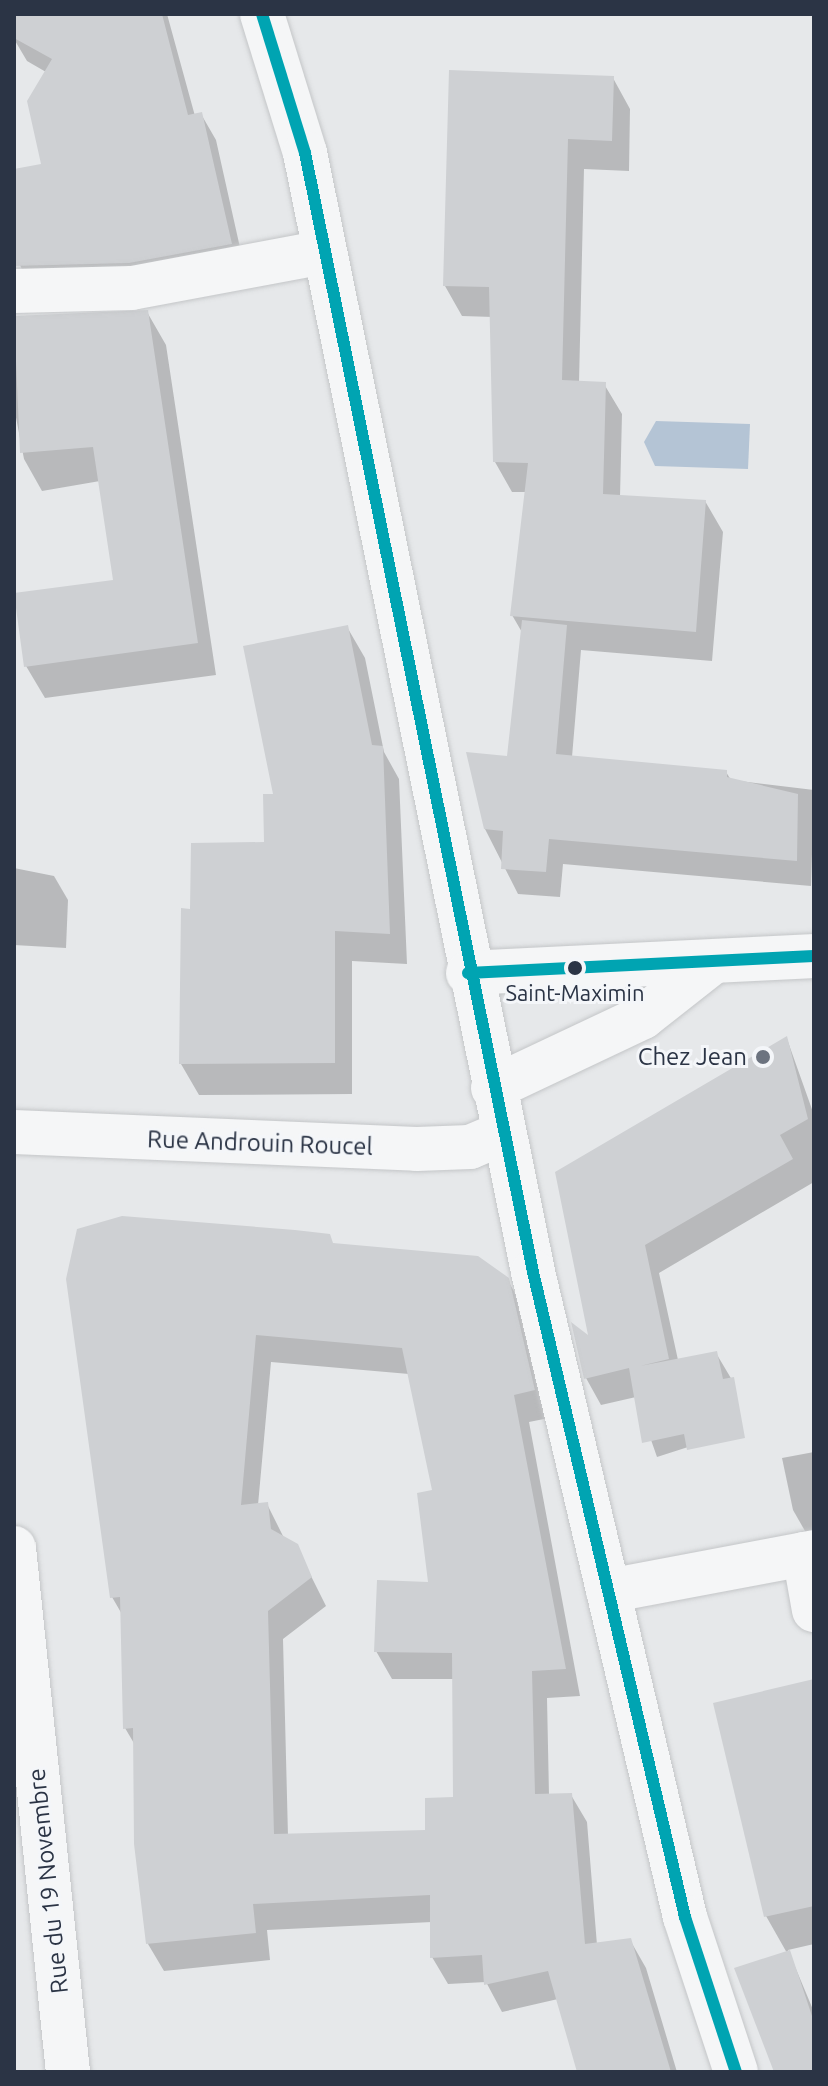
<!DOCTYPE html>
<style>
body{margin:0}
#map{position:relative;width:828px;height:2086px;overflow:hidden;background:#e6e8ea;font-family:Ubuntu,sans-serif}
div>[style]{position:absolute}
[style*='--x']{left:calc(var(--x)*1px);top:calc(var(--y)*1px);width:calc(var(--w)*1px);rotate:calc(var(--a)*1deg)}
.water>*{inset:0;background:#b4c4d5}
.shadow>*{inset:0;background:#0003}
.building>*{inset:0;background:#ced0d3}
.roads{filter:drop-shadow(0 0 2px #c4c6c8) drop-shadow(0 0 2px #c4c6c8)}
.minor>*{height:44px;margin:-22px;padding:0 22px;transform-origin:22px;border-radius:22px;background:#f5f6f7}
.bus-1>*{height:12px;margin:-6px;padding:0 6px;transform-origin:6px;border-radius:6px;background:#00a4b2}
.dots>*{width:22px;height:22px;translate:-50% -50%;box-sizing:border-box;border:4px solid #f4f6f9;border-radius:50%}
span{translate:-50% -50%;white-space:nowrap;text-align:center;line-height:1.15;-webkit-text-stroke:6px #f4f6f9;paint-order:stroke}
.bus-label{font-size:22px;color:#2b3445}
.poi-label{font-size:24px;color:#2b3445}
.right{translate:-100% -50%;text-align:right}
.street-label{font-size:24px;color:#2b3445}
.frame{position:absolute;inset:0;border:16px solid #2b3445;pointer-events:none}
</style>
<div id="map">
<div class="water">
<div style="clip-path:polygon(656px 421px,750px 424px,748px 469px,655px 466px,644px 442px)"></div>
</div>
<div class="shadow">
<div style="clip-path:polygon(14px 14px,167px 14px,195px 116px,201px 114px,216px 140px,245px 270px,32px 291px,14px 252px,14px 171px,43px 166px,46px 72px,27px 61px,14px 39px)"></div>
<div style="clip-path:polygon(613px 78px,630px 109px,629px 171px,584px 169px,579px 383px,604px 384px,622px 414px,620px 497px,705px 501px,723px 532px,712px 661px,581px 650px,572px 757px,726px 772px,731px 780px,814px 790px,811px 886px,563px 864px,560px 897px,518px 894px,485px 829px,509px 758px,523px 634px,512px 615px,527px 492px,512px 492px,495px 462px,493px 317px,462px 316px,445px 286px)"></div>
<div style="clip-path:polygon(147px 312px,166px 345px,216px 675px,45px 698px,26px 666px,116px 582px,100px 481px,42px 491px,24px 459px,14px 407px,14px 326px)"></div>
<div style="clip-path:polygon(347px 627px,365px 658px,384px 752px,399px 779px,407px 964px,352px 961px,352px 1094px,199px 1095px,181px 1064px,192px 911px,266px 844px)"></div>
<div style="clip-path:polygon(14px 868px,54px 876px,68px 900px,66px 948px,14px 945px)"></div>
<div style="clip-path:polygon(787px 1039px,814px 1115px,814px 1182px,659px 1273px,678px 1360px,716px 1353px,732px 1380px,741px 1430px,657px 1457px,636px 1397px,601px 1405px,586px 1378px,591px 1340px,557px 1173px)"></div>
<div style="clip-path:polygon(evenodd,333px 1245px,507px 1279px,523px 1307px,549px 1418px,529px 1422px,580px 1696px,547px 1698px,549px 1795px,571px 1795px,587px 1822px,597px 1945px,630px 1940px,646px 1968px,677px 2072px,580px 2072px,558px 1999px,502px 2012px,486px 1982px,448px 1984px,432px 1957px,432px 1922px,267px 1930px,270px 1960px,164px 1971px,148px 1944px,135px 1745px,125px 1728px,123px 1616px,112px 1597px,68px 1279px,333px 1245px,271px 1362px,409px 1374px,434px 1491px,431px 1584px,376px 1651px,392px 1679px,454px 1679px,455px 1799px,427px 1832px,288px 1836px,283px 1639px,326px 1606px,296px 1546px,284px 1538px,267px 1504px,258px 1505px,271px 1362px)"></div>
<div style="clip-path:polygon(814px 1452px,814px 1537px,809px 1538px,793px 1510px,782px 1458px)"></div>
<div style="clip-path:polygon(814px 1681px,814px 1944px,788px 1950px,814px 2012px,814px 2072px,775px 2072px,787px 1953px,766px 1916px)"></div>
</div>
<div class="building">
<div style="clip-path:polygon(14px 14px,162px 14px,188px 115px,202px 112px,232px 244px,129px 263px,14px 266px,14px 169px,41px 164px,27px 101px,52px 59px,14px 38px)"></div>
<div style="clip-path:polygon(449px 70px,614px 76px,612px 141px,568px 139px,562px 380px,606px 382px,603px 494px,706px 500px,696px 632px,510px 616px,528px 463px,493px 462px,489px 287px,443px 286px)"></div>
<div style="clip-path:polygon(148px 310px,198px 643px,24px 667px,14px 593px,113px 580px,93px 447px,20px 453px,14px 316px)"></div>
<div style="clip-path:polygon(522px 620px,567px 625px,556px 754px,727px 770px,727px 777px,798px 794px,797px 861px,549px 839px,546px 872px,501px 869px,503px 831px,484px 829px,466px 752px,507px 756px)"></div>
<div style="clip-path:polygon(348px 625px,372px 745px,383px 746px,390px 934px,335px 931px,335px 1063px,179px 1064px,181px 908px,190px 909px,191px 843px,264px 842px,263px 794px,273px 794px,243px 646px)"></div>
<div style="clip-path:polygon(787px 1036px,808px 1119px,780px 1135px,793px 1159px,645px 1245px,669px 1359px,640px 1366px,717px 1351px,723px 1379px,734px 1377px,745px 1438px,687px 1450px,684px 1434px,642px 1443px,629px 1368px,584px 1379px,571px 1322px,588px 1335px,555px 1172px)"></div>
<div style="clip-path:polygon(evenodd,122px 1216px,295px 1230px,330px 1234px,333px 1243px,478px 1256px,509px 1278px,535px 1390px,514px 1395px,566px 1669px,532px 1671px,535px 1794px,572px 1793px,585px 1944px,631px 1938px,671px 2072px,577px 2072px,548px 1971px,484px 1985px,482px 1955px,430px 1958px,430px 1895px,253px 1904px,256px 1933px,146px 1944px,134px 1844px,133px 1728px,123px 1729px,120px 1597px,110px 1598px,66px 1279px,77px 1229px,122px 1216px,256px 1335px,402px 1348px,432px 1490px,417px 1493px,428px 1582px,377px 1580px,374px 1652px,452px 1653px,453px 1797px,425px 1798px,425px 1830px,274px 1834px,268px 1611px,312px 1577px,298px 1544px,271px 1529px,268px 1502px,241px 1505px,256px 1335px)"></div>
<div style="clip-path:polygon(814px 1679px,814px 1906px,764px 1917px,713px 1703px)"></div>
<div style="clip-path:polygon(790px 1950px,814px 2022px,814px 2072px,774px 2072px,734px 1968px)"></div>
</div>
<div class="roads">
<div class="minor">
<div style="--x:262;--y:14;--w:145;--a:72.8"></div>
<div style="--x:305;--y:153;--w:1142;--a:78.48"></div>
<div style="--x:533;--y:1272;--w:663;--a:76.74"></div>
<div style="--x:685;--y:1917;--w:163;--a:71.8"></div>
<div style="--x:14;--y:291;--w:118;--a:-1.5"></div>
<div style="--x:132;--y:288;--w:195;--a:-10.6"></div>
<div style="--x:468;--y:973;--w:346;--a:-2.8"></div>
<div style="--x:493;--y:1088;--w:166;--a:-25.3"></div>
<div style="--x:643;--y:1017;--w:89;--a:-38.2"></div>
<div style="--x:14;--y:1132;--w:403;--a:2.4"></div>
<div style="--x:417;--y:1149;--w:53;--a:-2.2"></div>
<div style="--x:470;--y:1147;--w:36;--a:-23"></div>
<div style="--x:14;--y:1548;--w:527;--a:84.12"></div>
<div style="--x:804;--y:1554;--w:57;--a:79.9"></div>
<div style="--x:608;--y:1591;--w:210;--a:-10.7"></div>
</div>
</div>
<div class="bus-1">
<div style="--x:262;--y:14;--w:145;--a:72.8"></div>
<div style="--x:305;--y:153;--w:1142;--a:78.48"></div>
<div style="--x:533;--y:1272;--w:663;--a:76.74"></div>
<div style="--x:685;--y:1917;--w:163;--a:71.8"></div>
<div style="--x:468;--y:973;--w:346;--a:-2.8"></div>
</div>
<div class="dots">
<div style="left:575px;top:968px;background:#2b3445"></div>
<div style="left:763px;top:1057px;background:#6c737f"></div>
</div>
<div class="bus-label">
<span style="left:575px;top:993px">Saint-Maximin</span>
</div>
<div class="poi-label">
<span class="right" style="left:747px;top:1057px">Chez Jean</span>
</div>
<div class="street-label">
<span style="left:260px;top:1143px;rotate:2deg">Rue Androuin Roucel</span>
<span style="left:48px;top:1881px;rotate:-96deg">Rue du 19 Novembre</span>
</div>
<div class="frame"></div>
</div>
